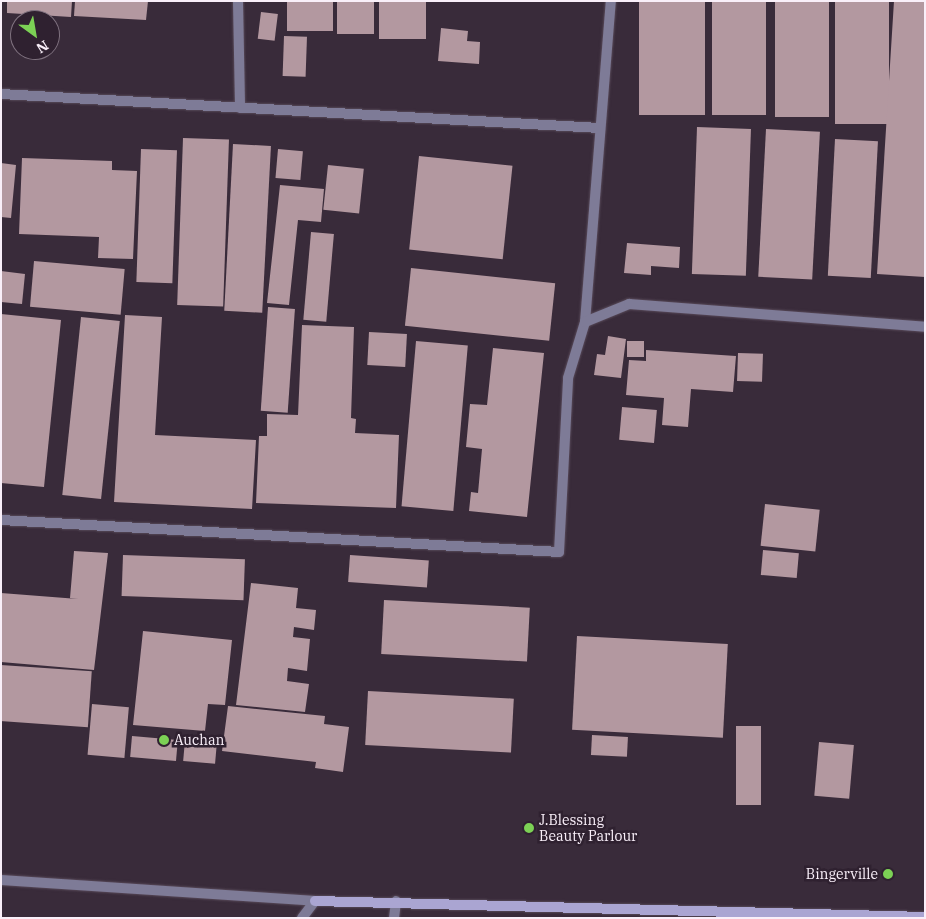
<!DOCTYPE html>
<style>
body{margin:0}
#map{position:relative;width:926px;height:919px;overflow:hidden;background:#392b3a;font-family:"IBM Plex Serif",serif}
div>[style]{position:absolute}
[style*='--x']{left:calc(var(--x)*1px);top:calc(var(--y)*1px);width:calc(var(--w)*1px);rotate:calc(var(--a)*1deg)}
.building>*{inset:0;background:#b398a0;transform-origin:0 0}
.roads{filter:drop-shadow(0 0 1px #584a59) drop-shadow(0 0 1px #584a59)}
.service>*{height:10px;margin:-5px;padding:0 5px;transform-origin:5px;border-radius:5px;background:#7e7b97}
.minor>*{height:10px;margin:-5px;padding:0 5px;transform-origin:5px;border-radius:5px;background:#7e7b97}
.tertiary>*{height:10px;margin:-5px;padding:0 5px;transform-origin:5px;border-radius:5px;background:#7e7b97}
.secondary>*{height:10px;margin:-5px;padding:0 5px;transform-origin:5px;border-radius:5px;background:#aaa5d2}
.dots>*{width:14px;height:14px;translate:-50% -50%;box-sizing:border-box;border:2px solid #2f2130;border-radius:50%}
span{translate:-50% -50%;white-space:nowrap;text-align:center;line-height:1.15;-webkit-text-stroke:5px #2f2130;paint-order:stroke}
.poi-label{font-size:14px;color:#f9eff9}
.left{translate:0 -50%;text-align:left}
.right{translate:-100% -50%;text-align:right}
.frame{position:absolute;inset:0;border:2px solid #f9eff9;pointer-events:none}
.north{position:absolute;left:10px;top:10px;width:50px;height:50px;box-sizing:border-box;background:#2f2130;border:1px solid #807380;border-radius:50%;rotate:148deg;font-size:14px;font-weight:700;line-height:20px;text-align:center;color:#f9eff9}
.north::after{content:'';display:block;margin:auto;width:18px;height:22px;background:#7cd155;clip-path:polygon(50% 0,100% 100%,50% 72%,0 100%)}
</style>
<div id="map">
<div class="building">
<div style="clip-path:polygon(7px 1px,72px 1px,71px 17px,7px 13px)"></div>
<div style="clip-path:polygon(75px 1px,148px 1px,146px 20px,74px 16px)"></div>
<div style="left:287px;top:1px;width:46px;height:30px"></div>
<div style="left:337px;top:1px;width:37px;height:33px"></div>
<div style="left:379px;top:1px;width:47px;height:38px"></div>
<div style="left:639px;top:1px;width:66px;height:114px"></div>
<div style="left:712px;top:1px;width:54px;height:114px"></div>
<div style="left:775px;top:1px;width:54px;height:116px"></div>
<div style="left:835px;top:1px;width:54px;height:123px"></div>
<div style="clip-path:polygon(894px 1px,925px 1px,925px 277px,877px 274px)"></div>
<div style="left:261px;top:12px;width:17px;height:27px;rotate:7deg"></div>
<div style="clip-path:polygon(441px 28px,468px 31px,467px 41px,480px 42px,479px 64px,438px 61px)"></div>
<div style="left:284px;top:36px;width:23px;height:40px;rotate:2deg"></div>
<div style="left:697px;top:127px;width:54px;height:147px;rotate:2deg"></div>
<div style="left:766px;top:129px;width:54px;height:148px;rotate:3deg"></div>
<div style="left:183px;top:138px;width:46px;height:167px;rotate:2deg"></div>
<div style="left:835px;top:139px;width:43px;height:137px;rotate:3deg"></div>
<div style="left:233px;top:144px;width:38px;height:167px;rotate:3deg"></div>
<div style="left:141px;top:149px;width:36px;height:133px;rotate:2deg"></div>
<div style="left:278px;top:149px;width:25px;height:29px;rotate:5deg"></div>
<div style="left:419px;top:156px;width:94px;height:94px;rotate:6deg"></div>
<div style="clip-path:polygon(22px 158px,112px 161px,112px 170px,137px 171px,133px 259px,98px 258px,99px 237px,19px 234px)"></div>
<div style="clip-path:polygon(1px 163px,16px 165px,11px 218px,1px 217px)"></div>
<div style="left:328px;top:165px;width:36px;height:45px;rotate:6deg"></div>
<div style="clip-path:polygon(280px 185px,324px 189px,321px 222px,298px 220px,289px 305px,267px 303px)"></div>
<div style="left:311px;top:232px;width:23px;height:88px;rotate:5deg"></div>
<div style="clip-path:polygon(627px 243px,680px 247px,679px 268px,651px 266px,651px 275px,624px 273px)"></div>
<div style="left:34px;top:261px;width:91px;height:46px;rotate:5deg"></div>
<div style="left:411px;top:268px;width:145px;height:58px;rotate:6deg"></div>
<div style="clip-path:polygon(1px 271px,25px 274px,22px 304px,1px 302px)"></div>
<div style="left:268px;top:307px;width:27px;height:104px;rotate:4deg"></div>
<div style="clip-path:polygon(1px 314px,61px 320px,44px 487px,1px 483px)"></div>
<div style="clip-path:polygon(125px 315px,162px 317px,155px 435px,256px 440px,252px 509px,114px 502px)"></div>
<div style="left:81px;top:317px;width:39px;height:179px;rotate:6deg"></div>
<div style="clip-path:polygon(302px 325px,354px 327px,351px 418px,356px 419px,355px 433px,399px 435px,396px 508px,256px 503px,259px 436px,267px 436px,267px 414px,298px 415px)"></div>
<div style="left:369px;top:332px;width:38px;height:33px;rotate:3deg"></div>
<div style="clip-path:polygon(608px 336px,626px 339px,621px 378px,594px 375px,597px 354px,605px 355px)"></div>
<div style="left:416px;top:341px;width:52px;height:166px;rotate:5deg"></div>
<div style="left:627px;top:341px;width:17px;height:16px"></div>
<div style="clip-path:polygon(493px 348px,544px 353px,527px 517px,469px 511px,471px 492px,478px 493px,482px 449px,466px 447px,470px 404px,487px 405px)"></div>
<div style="clip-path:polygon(646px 350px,736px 356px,733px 392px,691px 389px,688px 427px,662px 425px,664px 398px,626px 395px,629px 360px,646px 361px)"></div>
<div style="left:738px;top:353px;width:25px;height:28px;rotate:2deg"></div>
<div style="left:622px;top:407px;width:35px;height:33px;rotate:5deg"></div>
<div style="left:765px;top:504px;width:55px;height:42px;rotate:6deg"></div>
<div style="left:763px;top:550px;width:36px;height:25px;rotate:5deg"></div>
<div style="clip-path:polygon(74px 551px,108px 553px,94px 670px,1px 662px,1px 593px,78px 599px,70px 598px)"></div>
<div style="left:123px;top:555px;width:122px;height:41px;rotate:2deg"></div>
<div style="left:350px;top:555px;width:79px;height:27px;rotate:4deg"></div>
<div style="clip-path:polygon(251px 583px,298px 588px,296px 608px,316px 610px,314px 630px,294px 627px,293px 637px,310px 639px,307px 671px,288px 668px,287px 681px,309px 684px,305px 712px,236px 705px)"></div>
<div style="left:384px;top:600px;width:146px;height:54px;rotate:3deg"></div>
<div style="clip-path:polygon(143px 631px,232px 640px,225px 705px,208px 704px,205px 731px,133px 725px)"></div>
<div style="left:577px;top:636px;width:151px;height:94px;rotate:3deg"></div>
<div style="left:1px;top:665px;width:91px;height:56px;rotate:4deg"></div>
<div style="left:368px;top:691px;width:146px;height:54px;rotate:3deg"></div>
<div style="left:92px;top:704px;width:37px;height:51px;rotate:5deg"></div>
<div style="clip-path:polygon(228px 706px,325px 716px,324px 724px,349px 727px,343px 772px,315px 768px,316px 762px,222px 751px)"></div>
<div style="left:736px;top:726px;width:25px;height:79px"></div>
<div style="left:592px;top:735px;width:36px;height:20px;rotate:3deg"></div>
<div style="left:132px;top:736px;width:46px;height:21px;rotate:5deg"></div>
<div style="left:185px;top:740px;width:32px;height:21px;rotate:5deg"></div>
<div style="left:819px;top:742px;width:35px;height:54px;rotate:5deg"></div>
</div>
<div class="roads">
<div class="service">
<div style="--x:238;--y:1;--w:107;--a:88.9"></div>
<div style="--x:1;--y:94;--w:600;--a:3.25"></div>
<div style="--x:585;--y:322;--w:322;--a:-85.4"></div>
<div style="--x:559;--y:552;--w:174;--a:-87"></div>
<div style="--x:568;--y:378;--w:59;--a:-73.1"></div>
<div style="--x:585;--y:322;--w:48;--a:-22.2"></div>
<div style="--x:629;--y:304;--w:297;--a:4.4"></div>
</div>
<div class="minor">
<div style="--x:1;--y:520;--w:559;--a:3.28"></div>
<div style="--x:394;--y:918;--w:17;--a:-83"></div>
</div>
<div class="tertiary">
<div style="--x:1;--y:880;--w:315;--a:3.8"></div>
<div style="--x:302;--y:918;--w:21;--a:-53"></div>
</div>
<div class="secondary">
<div style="--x:315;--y:901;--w:610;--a:1.5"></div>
</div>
</div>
<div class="dots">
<div style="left:164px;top:740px;background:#7cd155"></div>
<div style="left:529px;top:828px;background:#7cd155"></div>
<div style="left:888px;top:874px;background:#7cd155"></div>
</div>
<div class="poi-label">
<span class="left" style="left:174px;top:740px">Auchan</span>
<span class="left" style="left:539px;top:828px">J.Blessing<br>Beauty Parlour</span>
<span class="right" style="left:878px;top:874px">Bingerville</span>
</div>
<div class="frame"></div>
<div class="north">N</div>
</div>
